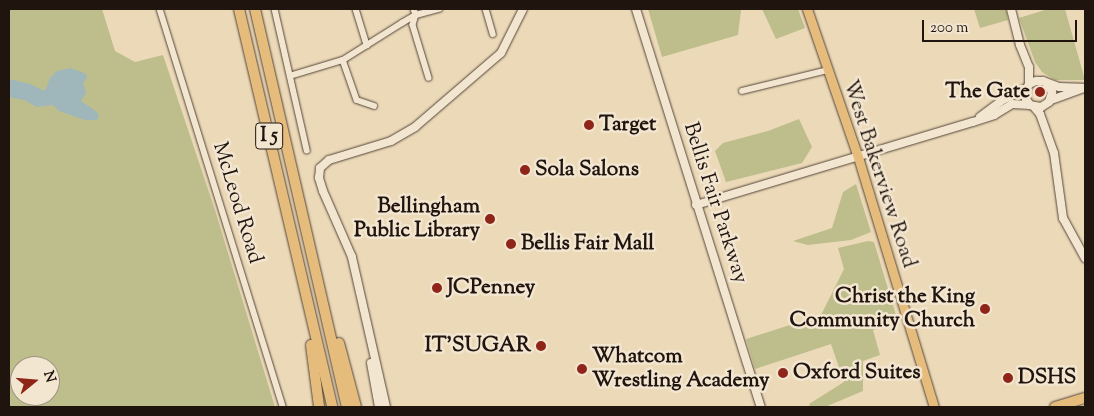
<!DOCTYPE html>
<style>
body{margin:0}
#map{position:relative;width:1094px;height:416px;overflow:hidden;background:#ecd9b8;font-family:"Sorts Mill Goudy",serif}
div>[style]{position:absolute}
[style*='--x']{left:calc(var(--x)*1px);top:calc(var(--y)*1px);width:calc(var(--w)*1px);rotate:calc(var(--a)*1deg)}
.green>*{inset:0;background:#bdbe8b}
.water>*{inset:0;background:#9fb7ba}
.roads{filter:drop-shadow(0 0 1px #534539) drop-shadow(0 0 1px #534539)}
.street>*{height:5.5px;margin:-2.75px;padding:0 2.75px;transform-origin:2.75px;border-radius:2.75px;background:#f3e6d1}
.secondary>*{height:8px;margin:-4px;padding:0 4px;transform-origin:4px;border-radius:4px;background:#f3e6d1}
.primary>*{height:9px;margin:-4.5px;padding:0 4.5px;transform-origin:4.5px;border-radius:4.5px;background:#e6bc7c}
.highway>*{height:10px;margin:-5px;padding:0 5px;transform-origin:5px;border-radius:5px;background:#e6bc7c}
.dots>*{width:14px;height:14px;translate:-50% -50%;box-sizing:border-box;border:2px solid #f3e6d1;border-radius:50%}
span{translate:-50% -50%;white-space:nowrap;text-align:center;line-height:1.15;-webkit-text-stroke:5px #f3e6d1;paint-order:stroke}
.shield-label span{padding:1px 4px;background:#f3e6d1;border:1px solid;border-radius:4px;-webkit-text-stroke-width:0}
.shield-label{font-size:20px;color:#20140f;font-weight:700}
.poi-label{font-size:21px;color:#20140f;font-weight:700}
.right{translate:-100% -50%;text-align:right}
.left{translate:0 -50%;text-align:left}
.street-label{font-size:21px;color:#20140f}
.frame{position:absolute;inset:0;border:10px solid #20140f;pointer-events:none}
.north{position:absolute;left:10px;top:356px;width:50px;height:50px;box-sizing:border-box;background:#f3e6d1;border:1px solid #9f9283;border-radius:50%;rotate:73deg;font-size:14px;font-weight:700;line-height:20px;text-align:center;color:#20140f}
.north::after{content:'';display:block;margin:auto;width:18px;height:22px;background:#8f2418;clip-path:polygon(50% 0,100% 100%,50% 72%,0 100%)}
.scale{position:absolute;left:922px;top:20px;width:155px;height:22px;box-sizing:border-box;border:2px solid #20140f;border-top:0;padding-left:6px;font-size:15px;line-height:18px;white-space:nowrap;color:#20140f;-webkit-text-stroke:4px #f3e6d1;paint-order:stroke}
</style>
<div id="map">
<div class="green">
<div style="clip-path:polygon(evenodd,9px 9px,102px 9px,115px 51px,135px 62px,163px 55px,215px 210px,275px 407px,9px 407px,9px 9px,20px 366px,50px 366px,50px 396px,20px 396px,20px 366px)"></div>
<div style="clip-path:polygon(648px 9px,744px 9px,741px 10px,738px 35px,662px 57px)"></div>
<div style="clip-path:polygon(762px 9px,798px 9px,805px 28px,776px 39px)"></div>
<div style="clip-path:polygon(974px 9px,1006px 9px,1008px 20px,980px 28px)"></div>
<div style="clip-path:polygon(1048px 9px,1065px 9px,1085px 80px,1055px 80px,1042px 72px,1035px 62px,1019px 18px)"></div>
<div style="clip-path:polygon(799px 119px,812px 147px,802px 163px,726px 182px,715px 151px,723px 143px,768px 131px)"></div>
<div style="clip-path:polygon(856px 184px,871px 232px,851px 240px,808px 245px,793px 241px,832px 228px,843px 192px)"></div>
<div style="clip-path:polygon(868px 241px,874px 242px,898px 322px,873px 330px,880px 355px,863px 361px,863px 391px,825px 407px,810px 407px,809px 404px,844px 382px,831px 344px,755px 369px,746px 339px,821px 315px,844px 269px,838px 248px)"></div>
</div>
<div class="water">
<div style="clip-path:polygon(71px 68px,86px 74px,87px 78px,83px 83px,86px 92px,81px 101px,97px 112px,99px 117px,97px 120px,85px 120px,59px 111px,53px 105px,37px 107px,24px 100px,9px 97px,9px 79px,30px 84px,45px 91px,50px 78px,57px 71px)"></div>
</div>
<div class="roads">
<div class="street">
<div style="--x:160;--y:9;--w:417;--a:72.8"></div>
<div style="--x:275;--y:9;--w:145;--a:77.2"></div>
<div style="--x:356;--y:9;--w:38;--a:73"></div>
<div style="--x:414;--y:9;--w:6;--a:72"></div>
<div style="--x:416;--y:15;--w:10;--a:107"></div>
<div style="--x:413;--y:25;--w:55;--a:73.2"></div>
<div style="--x:486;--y:9;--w:26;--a:74"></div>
<div style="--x:343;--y:60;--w:42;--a:70.7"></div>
<div style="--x:357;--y:100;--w:18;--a:19"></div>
<div style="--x:290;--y:76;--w:55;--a:-16.8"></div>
<div style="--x:343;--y:60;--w:70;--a:-32.1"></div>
<div style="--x:402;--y:23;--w:16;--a:-30"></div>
<div style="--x:416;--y:15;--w:24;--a:-15"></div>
<div style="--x:742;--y:91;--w:89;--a:-13.7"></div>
</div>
<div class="secondary">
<div style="--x:636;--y:9;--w:417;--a:72.6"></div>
<div style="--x:1011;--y:9;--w:37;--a:76"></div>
<div style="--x:1020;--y:45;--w:24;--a:68"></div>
<div style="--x:1029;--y:67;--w:17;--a:90"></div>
<div style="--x:1046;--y:83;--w:11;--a:56"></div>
<div style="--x:1052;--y:92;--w:10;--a:107"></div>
<div style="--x:1049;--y:102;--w:9;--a:148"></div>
<div style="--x:1041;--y:107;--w:11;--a:-170"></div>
<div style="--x:1030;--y:105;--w:7;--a:-124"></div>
<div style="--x:1026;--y:99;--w:9;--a:-90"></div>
<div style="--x:1026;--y:90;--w:7;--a:-63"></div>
<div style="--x:1029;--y:84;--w:8;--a:-23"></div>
<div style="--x:1036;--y:81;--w:7;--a:0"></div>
<div style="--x:1043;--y:81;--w:17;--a:21"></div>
<div style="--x:1059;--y:87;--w:23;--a:2"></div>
<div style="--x:1051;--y:100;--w:35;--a:-20"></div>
<div style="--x:1034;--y:107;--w:9;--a:49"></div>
<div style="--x:1040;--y:114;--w:41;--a:70.3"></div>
<div style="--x:1054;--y:153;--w:66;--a:82.1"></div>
<div style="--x:1063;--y:218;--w:46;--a:61.2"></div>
<div style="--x:980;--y:117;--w:26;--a:-37"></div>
<div style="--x:1001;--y:101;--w:29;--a:-27"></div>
<div style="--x:696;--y:205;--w:289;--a:-16.7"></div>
<div style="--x:973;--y:122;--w:22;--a:-18"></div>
<div style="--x:994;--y:115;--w:21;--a:-31"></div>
<div style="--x:1012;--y:104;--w:18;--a:3"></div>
<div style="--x:371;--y:363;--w:45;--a:79.7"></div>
<div style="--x:386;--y:407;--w:154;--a:-102.8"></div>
<div style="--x:352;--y:257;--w:72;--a:-113.7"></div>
<div style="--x:323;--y:191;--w:14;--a:-107"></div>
<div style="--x:319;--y:178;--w:10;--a:-84"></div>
<div style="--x:320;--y:168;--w:12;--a:-42"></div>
<div style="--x:329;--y:160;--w:65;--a:-17"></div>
<div style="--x:391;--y:141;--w:28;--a:-30"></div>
<div style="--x:415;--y:127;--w:113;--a:-40.7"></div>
<div style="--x:501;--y:53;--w:49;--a:-63.4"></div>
</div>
<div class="primary">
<div style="--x:807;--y:9;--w:157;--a:71"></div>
<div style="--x:858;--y:157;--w:261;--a:73.1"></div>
</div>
<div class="highway">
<div style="--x:239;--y:9;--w:409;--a:76.8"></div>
<div style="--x:255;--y:9;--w:408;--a:77"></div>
<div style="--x:339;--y:343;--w:66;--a:75.1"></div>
<div style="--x:311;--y:345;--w:63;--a:82.6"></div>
<div style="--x:1055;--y:407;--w:31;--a:-17"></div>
</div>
</div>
<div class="dots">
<div style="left:1040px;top:92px;background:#8f2418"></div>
<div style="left:589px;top:125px;background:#8f2418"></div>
<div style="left:525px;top:170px;background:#8f2418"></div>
<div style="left:490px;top:219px;background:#8f2418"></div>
<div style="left:511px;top:244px;background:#8f2418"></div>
<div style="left:437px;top:288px;background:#8f2418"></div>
<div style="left:985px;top:309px;background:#8f2418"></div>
<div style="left:541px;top:346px;background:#8f2418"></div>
<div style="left:582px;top:369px;background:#8f2418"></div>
<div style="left:783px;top:373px;background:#8f2418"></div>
<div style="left:1008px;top:378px;background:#8f2418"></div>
</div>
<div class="shield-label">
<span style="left:269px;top:136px">I 5</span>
</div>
<div class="poi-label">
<span class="right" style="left:1030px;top:92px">The Gate</span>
<span class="left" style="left:599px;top:125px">Target</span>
<span class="left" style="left:535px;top:170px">Sola Salons</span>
<span class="right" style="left:480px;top:219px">Bellingham<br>Public Library</span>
<span class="left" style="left:521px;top:244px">Bellis Fair Mall</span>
<span class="left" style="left:447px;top:288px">JCPenney</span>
<span class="right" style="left:975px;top:309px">Christ the King<br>Community Church</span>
<span class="right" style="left:531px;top:346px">IT'SUGAR</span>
<span class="left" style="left:592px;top:369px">Whatcom<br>Wrestling Academy</span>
<span class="left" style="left:793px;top:373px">Oxford Suites</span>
<span class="left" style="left:1018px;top:378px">DSHS</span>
</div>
<div class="street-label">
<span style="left:879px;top:174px;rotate:72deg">West Bakerview Road</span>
<span style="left:237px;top:203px;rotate:73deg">McLeod Road</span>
<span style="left:715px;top:203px;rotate:72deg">Bellis Fair Parkway</span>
</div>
<div class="frame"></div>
<div class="north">N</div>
<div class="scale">200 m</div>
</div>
